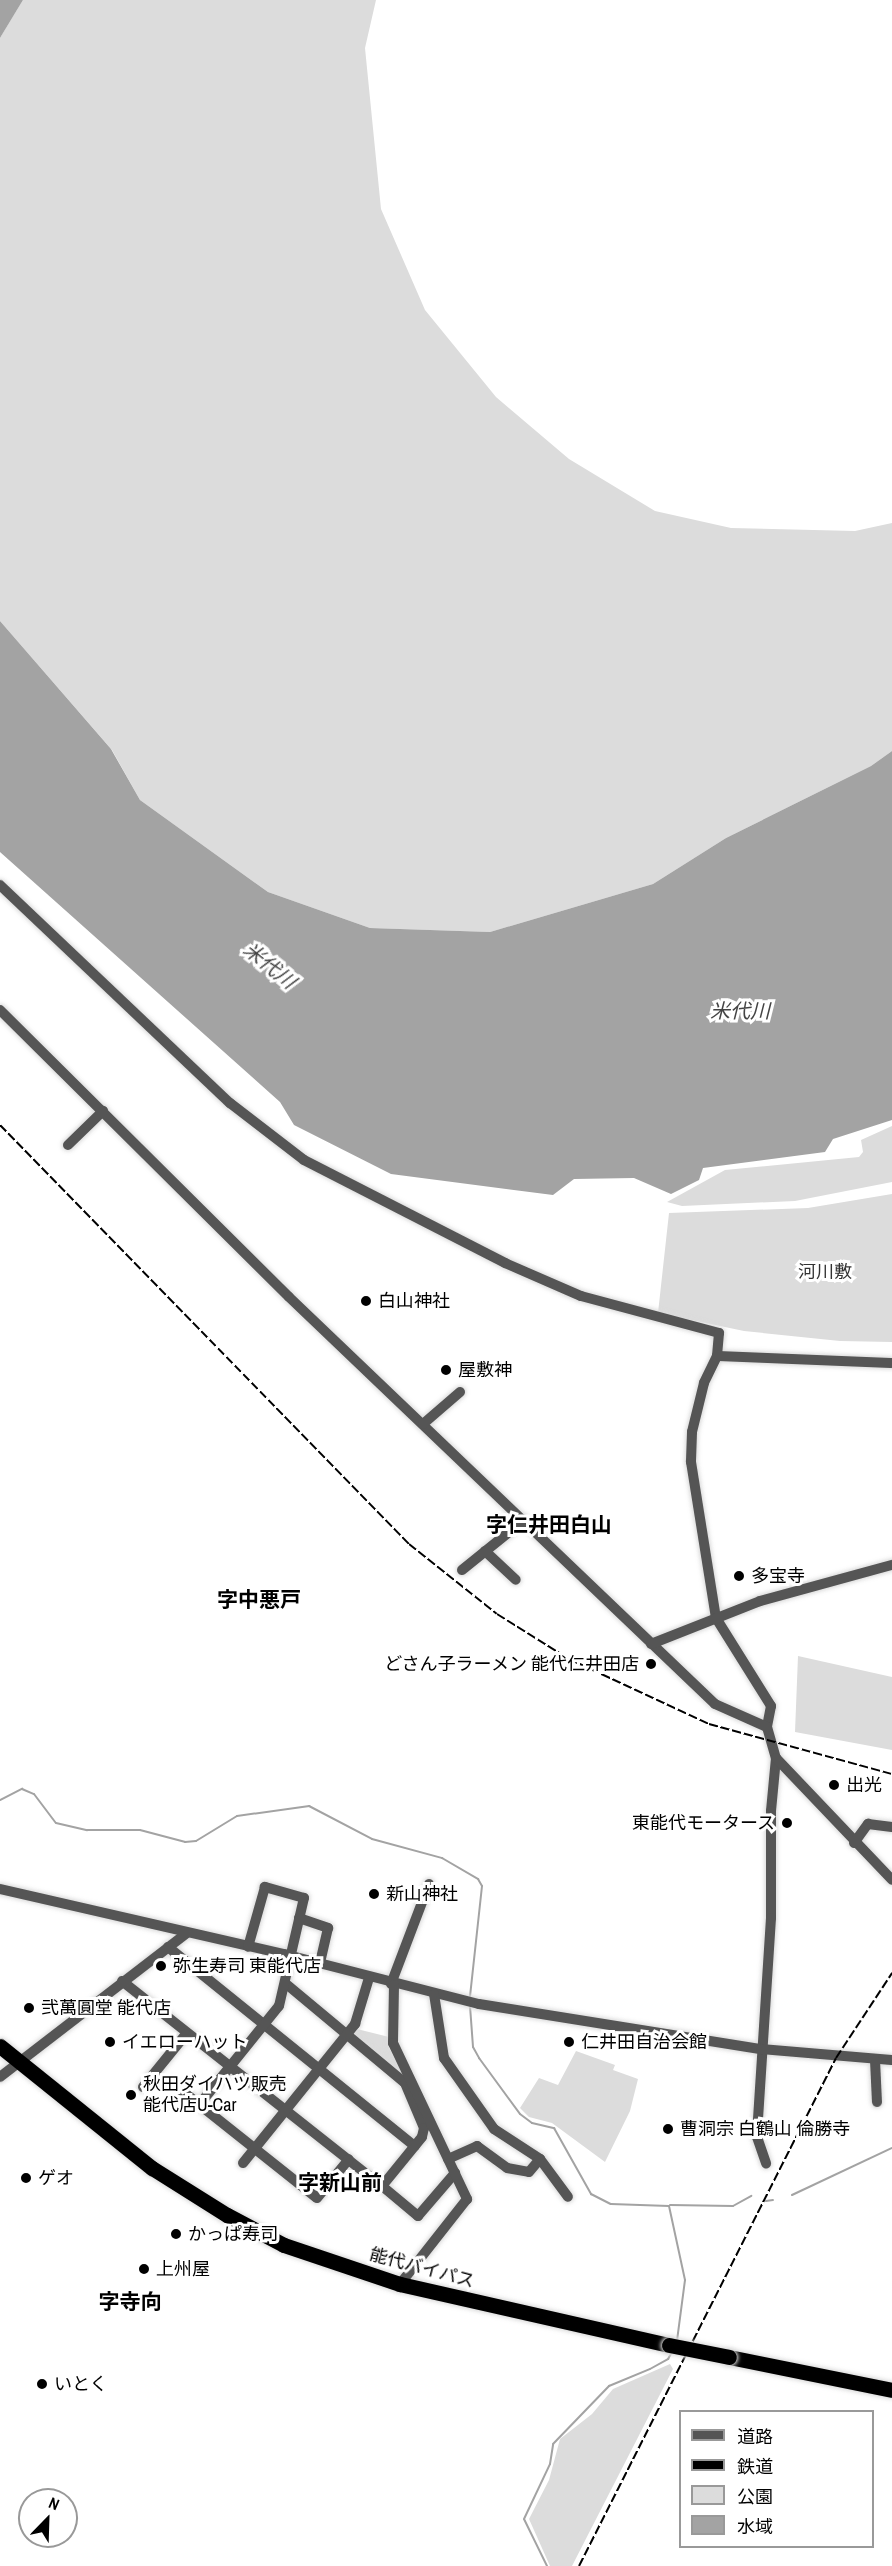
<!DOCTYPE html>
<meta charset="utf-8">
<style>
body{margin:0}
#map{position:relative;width:892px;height:2566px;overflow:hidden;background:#fff;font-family:"Archivo Narrow","Noto Sans JP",sans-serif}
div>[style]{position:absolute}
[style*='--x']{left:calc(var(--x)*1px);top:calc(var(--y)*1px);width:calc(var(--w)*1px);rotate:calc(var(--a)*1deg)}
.green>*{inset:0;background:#dcdcdc}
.water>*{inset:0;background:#a3a3a3}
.stream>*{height:2px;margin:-1px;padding:0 1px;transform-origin:1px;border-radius:1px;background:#a3a3a3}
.roads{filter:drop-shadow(0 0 2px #dbdbdb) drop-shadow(0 0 2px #dbdbdb)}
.minor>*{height:10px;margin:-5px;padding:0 5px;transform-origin:5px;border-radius:5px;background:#555}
.highway>*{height:15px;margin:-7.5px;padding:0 7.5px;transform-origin:7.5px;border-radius:7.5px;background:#000}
.rail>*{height:2px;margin-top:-1px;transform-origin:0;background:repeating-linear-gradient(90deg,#000 0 9px,transparent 0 12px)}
.bridges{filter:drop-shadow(0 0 2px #dbdbdb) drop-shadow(0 0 2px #dbdbdb)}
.highway-bridge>*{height:15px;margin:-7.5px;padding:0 7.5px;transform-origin:7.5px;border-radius:7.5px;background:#000}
.dots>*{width:16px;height:16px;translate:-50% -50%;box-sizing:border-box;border:3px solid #fff;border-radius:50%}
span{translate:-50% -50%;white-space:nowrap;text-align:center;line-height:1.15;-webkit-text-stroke:6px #fff;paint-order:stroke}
.park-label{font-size:18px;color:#333}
.poi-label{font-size:18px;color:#000}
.left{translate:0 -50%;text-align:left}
.right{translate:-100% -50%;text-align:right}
.street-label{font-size:18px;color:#000}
.water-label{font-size:20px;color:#444;font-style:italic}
.quarter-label{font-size:21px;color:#000;font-weight:700}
.legend{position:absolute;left:679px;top:2410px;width:195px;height:138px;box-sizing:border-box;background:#fff;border:2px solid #999;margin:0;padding:8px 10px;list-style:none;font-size:18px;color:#000}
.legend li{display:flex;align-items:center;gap:12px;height:30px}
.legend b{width:30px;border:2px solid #999}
.north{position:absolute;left:18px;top:2488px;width:60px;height:60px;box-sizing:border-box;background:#fff;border:2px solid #999;border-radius:50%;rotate:23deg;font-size:16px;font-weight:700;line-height:24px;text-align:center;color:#000}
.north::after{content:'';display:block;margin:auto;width:21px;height:27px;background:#000;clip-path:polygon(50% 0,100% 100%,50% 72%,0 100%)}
</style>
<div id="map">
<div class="green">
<div style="clip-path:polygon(23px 0,376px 0,365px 48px,381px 209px,425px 310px,496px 397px,569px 459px,655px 511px,731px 528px,855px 531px,892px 523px,892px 751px,871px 766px,726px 838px,653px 884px,490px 932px,370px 928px,268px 892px,140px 800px,112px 750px,0 621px,0 38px)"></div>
<div style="clip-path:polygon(892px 1126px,892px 1182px,795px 1201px,682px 1206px,667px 1202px,725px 1170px,859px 1157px,863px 1152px,861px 1140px)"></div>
<div style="clip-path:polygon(892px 1194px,892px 1342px,840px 1341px,744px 1331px,658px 1313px,669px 1213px,808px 1208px)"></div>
<div style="clip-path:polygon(798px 1656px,892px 1677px,892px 1750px,795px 1732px)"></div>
<div style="clip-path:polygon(357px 2029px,389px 2037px,389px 2048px,404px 2077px,354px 2035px)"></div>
<div style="clip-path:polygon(576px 2051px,615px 2065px,613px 2070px,638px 2079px,630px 2111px,605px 2162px,552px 2123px,529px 2117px,520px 2108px,539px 2078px,558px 2085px)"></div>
<div style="clip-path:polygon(670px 2364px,673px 2369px,572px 2566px,550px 2566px,529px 2519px,549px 2480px,560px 2439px,592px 2414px,613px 2389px)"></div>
</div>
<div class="water">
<div style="clip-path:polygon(0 0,23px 0,0 38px)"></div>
<div style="clip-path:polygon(0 621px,111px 749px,140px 800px,268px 892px,370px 928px,490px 932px,653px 884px,726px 838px,871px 766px,892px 751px,892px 1120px,833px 1139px,825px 1152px,703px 1168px,699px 1180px,671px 1194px,634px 1178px,574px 1179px,553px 1195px,391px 1174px,294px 1125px,280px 1102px,0 852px)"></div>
</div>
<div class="stream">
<div style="--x:0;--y:1800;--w:25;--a:-27"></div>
<div style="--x:22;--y:1789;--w:13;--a:23"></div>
<div style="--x:34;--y:1794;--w:36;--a:53"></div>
<div style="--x:56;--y:1823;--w:32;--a:13"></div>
<div style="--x:87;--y:1830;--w:53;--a:0"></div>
<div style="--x:140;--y:1830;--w:47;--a:14.9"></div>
<div style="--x:185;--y:1842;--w:11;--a:-5"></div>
<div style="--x:196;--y:1841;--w:48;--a:-31.4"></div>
<div style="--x:237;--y:1816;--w:73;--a:-7.9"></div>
<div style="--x:309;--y:1806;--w:71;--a:27.6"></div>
<div style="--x:372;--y:1839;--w:73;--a:15.2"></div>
<div style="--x:442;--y:1858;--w:42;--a:30.3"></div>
<div style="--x:478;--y:1879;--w:8;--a:60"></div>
<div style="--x:482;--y:1886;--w:112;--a:96.2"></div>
<div style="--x:470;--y:2006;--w:41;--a:85.8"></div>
<div style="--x:473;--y:2047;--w:13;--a:61"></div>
<div style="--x:479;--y:2058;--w:69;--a:53.8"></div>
<div style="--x:520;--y:2114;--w:15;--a:37"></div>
<div style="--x:532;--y:2123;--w:23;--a:13"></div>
<div style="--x:554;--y:2128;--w:76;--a:60.7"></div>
<div style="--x:591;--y:2194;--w:22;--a:27"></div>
<div style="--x:611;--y:2204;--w:58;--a:2"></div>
<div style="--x:669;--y:2206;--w:76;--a:77.8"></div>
<div style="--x:685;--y:2280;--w:62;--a:97.5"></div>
<div style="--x:792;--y:2195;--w:110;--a:-25.2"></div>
<div style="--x:766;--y:2201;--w:7;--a:-8"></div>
<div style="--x:670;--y:2205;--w:63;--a:0.9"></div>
<div style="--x:733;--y:2206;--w:21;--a:-29"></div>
<div style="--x:547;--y:2566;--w:52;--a:-116.1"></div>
<div style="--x:524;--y:2519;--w:61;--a:-64.7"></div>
<div style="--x:550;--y:2464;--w:20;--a:-81"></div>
<div style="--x:553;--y:2444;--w:81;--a:-46"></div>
<div style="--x:609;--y:2386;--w:44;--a:-22.5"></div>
<div style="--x:650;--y:2369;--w:21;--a:-29"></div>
<div style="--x:668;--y:2359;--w:8;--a:-60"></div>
</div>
<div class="roads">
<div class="minor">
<div style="--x:0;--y:885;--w:317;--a:43.5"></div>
<div style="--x:230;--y:1103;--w:93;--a:37.6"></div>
<div style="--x:304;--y:1160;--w:226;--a:27.1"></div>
<div style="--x:505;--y:1263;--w:83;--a:23.5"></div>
<div style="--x:581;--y:1296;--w:143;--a:15"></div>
<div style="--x:719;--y:1333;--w:23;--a:95"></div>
<div style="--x:717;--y:1356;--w:30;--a:116"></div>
<div style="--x:704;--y:1383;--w:50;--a:103.8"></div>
<div style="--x:692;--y:1432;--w:30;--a:92"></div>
<div style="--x:691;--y:1462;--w:158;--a:80.9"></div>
<div style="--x:716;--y:1618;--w:104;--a:58"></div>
<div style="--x:771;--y:1706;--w:21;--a:101"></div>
<div style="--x:767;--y:1727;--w:32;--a:74"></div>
<div style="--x:776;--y:1758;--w:53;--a:95.4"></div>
<div style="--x:771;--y:1811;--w:107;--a:90"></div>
<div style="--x:771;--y:1918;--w:219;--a:93.7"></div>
<div style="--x:757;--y:2137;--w:28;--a:71"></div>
<div style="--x:0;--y:1010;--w:407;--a:44.8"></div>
<div style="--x:289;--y:1297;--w:589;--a:43.69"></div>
<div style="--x:715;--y:1704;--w:57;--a:23.9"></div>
<div style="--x:68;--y:1145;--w:49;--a:-44.2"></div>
<div style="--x:717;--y:1356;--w:175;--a:2.3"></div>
<div style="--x:423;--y:1424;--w:49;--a:-40.9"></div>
<div style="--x:485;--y:1551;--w:42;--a:43.1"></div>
<div style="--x:462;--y:1570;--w:80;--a:-38.9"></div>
<div style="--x:651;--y:1644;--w:117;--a:-21.5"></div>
<div style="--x:760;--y:1601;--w:137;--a:-15.3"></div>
<div style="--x:776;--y:1758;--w:168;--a:46.4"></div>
<div style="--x:854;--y:1843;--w:24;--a:-54"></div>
<div style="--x:868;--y:1824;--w:24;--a:7"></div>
<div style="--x:0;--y:1889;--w:291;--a:12.9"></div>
<div style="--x:284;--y:1954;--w:201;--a:14.4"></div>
<div style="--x:479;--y:2004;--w:286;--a:9.1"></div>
<div style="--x:761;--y:2049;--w:131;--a:4.8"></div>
<div style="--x:299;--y:1918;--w:31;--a:19"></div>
<div style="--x:328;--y:1928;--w:37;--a:103"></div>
<div style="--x:168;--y:1947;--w:317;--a:38.9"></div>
<div style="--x:122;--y:1981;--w:331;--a:38.3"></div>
<div style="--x:285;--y:1983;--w:156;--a:39.8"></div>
<div style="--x:405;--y:2083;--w:49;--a:67.1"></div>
<div style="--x:424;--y:2128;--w:9;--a:103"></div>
<div style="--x:422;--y:2137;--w:63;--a:129.2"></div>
<div style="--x:382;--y:2186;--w:47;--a:39.8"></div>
<div style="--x:418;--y:2216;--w:57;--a:-49.3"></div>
<div style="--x:391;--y:1984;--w:107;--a:-69.2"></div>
<div style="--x:394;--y:1985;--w:58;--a:91"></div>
<div style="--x:393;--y:2043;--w:173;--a:64.6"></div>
<div style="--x:467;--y:2199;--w:108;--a:128.2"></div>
<div style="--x:434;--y:1994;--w:65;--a:81.1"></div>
<div style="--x:444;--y:2058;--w:87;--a:54.8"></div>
<div style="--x:494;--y:2129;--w:55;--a:33.1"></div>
<div style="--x:540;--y:2159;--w:47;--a:53.6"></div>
<div style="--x:875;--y:2060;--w:42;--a:87.3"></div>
<div style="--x:0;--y:2077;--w:235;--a:-37.6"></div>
<div style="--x:171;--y:2082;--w:186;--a:38.5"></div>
<div style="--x:317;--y:2198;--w:50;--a:-50.6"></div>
<div style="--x:143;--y:2087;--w:68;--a:-50.9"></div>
<div style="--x:199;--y:2105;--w:127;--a:-51.1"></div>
<div style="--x:279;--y:2006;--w:111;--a:-77"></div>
<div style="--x:304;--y:1898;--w:41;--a:-164.2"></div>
<div style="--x:265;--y:1887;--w:62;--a:105.8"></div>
<div style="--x:448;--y:2159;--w:32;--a:-24"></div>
<div style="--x:477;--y:2146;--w:37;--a:36"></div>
<div style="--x:507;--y:2168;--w:22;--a:10"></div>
<div style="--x:529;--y:2172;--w:17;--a:-50"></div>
<div style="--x:243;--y:2163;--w:179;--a:-51.1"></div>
<div style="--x:355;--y:2024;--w:48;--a:-73.1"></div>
</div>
<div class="highway">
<div style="--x:0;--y:2046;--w:195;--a:38.8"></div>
<div style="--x:152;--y:2168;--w:89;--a:32.1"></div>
<div style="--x:227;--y:2215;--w:64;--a:27.8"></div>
<div style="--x:284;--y:2245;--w:122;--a:18.6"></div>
<div style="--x:400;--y:2284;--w:276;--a:12.8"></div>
<div style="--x:729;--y:2357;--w:166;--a:11.4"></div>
</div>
</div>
<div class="rail">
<div style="--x:0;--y:1125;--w:586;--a:45.69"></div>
<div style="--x:409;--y:1544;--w:112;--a:38.5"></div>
<div style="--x:497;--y:1614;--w:85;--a:32"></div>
<div style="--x:569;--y:1659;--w:154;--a:24.9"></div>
<div style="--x:709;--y:1724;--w:190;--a:15.3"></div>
<div style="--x:579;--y:2566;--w:569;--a:-63.16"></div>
<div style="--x:836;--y:2058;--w:102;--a:-56.6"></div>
</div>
<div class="bridges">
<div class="highway-bridge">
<div style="--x:669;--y:2345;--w:61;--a:11.3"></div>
</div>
</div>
<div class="dots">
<div style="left:366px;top:1301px;background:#000"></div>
<div style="left:446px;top:1370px;background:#000"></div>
<div style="left:739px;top:1576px;background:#000"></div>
<div style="left:651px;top:1664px;background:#000"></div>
<div style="left:834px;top:1785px;background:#000"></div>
<div style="left:787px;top:1823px;background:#000"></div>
<div style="left:374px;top:1894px;background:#000"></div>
<div style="left:161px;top:1966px;background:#000"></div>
<div style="left:29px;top:2008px;background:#000"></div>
<div style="left:110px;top:2042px;background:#000"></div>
<div style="left:569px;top:2042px;background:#000"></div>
<div style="left:131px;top:2095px;background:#000"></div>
<div style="left:668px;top:2129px;background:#000"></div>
<div style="left:26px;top:2178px;background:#000"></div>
<div style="left:176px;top:2234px;background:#000"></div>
<div style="left:144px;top:2269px;background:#000"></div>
<div style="left:42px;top:2384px;background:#000"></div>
</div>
<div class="park-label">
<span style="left:825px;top:1272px">河川敷</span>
</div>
<div class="poi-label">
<span class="left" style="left:378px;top:1301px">白山神社</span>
<span class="left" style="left:458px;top:1370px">屋敷神</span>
<span class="left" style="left:751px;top:1576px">多宝寺</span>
<span class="right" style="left:639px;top:1664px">どさん子ラーメン 能代仁井田店</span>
<span class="left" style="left:846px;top:1785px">出光</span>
<span class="right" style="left:775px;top:1823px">東能代モータース</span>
<span class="left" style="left:386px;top:1894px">新山神社</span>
<span class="left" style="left:173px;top:1966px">弥生寿司 東能代店</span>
<span class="left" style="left:41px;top:2008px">弐萬圓堂 能代店</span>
<span class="left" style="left:122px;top:2042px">イエローハット</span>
<span class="left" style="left:581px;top:2042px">仁井田自治会館</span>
<span class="left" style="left:143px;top:2095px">秋田ダイハツ販売<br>能代店U-Car</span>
<span class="left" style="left:680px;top:2129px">曹洞宗 白鶴山 倫勝寺</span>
<span class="left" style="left:38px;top:2178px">ゲオ</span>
<span class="left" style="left:188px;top:2234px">かっぱ寿司</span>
<span class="left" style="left:156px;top:2269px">上州屋</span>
<span class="left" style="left:54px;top:2384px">いとく</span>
</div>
<div class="street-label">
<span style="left:422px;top:2268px;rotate:15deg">能代バイパス</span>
</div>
<div class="water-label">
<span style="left:270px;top:965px;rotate:39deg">米代川</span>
<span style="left:740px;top:1010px">米代川</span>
</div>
<div class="quarter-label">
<span style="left:549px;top:1525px">字仁井田白山</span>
<span style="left:259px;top:1600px">字中悪戸</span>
<span style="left:340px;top:2183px">字新山前</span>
<span style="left:130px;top:2302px">字寺向</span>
</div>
<ul class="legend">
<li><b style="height:8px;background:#555"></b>道路</li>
<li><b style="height:8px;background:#000"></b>鉄道</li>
<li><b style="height:16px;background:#dcdcdc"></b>公園</li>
<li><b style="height:16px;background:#a3a3a3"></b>水域</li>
</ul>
<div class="north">N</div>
</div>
